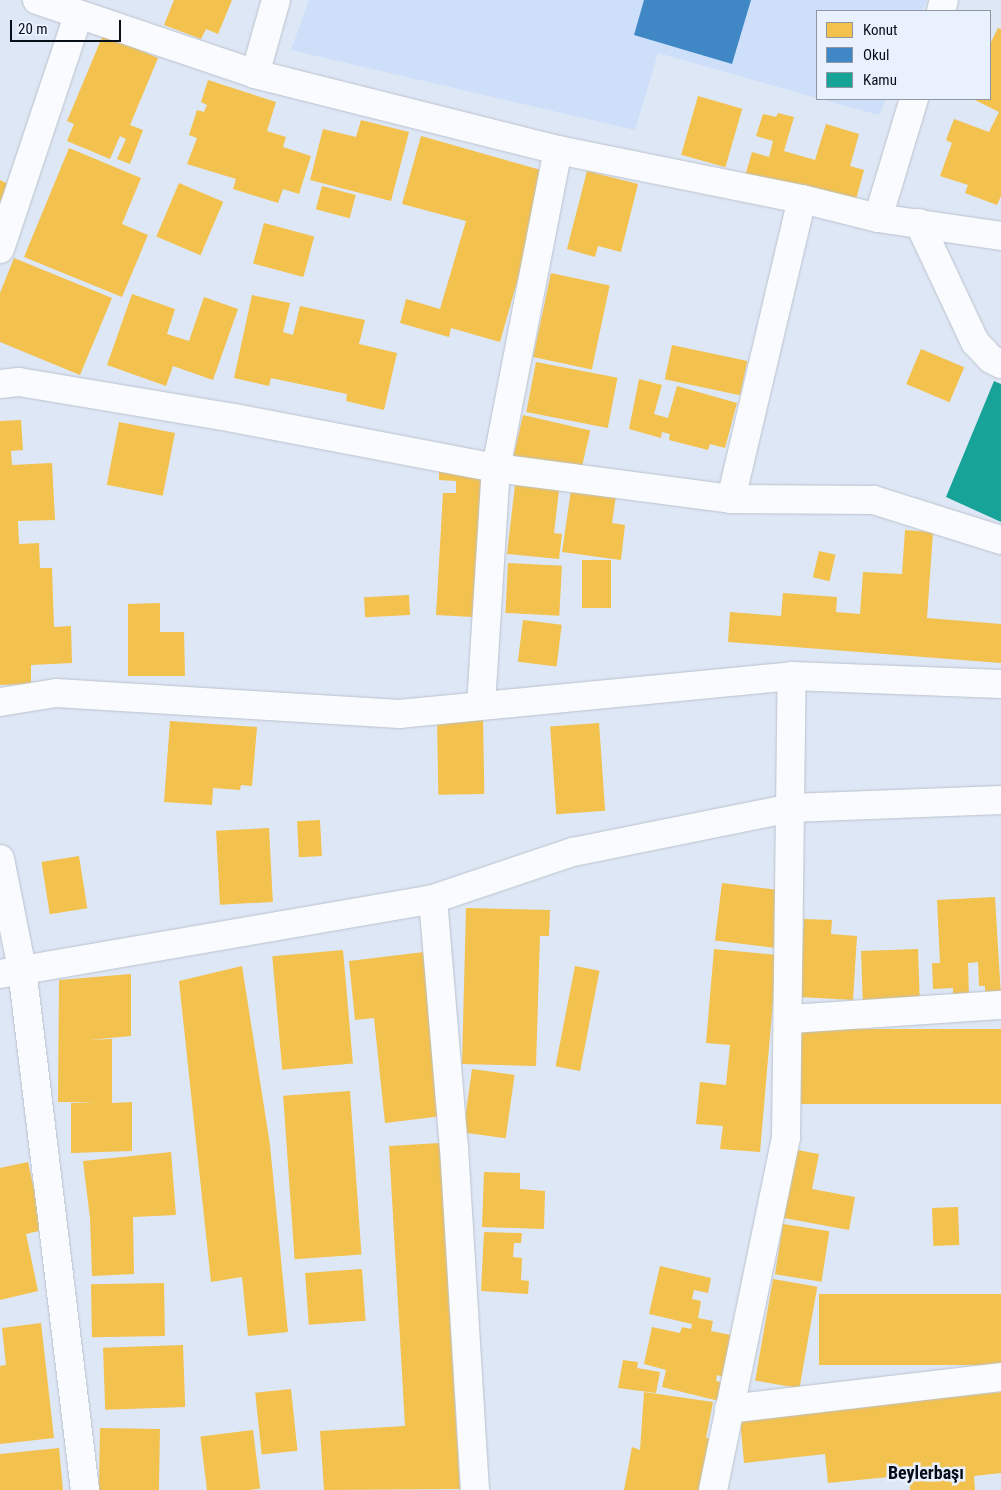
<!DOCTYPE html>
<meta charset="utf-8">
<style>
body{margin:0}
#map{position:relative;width:1001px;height:1490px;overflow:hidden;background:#dee7f5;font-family:"Roboto Condensed",sans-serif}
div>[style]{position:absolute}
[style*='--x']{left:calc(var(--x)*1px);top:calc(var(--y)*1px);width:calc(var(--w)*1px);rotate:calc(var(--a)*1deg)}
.built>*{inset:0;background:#cedffa}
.homes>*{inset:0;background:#f2c14e;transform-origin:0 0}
.schools>*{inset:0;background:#3f88c5}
.public>*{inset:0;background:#17a398}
.roads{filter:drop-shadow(0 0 1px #bac2cd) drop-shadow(0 0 1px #bac2cd)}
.minor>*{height:28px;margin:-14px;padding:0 14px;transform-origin:14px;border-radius:14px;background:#fafbfe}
span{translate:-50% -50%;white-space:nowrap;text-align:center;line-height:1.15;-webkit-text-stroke:5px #e9f1fe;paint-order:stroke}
.district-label{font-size:18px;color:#080f19;font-weight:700}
.legend{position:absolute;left:816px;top:10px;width:175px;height:90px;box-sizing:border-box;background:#e9f1fe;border:1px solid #8f97a2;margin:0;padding:6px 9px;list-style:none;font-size:15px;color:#080f19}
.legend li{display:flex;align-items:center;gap:10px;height:25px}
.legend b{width:25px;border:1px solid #8f97a2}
.scale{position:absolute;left:10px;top:20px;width:111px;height:22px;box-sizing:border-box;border:2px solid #080f19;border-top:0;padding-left:6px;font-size:15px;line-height:18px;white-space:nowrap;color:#080f19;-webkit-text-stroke:4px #e9f1fe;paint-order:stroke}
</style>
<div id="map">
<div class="built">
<div style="clip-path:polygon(309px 0,927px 0,922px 11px,817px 11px,817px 98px,658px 53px,635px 130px,291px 50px)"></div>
<div style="clip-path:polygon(821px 99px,886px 99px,879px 115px)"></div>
</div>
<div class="homes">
<div style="clip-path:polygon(174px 0,232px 0,218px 34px,206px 29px,201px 39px,164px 25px)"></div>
<div style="clip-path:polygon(998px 28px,1001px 29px,1001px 196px,997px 205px,965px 193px,968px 185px,940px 176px,952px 143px,946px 140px,954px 119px,989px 132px,999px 112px,973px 99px,990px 99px,990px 44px)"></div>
<div style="clip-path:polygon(103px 35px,158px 58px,130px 125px,143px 130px,130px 164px,117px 159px,126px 139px,120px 136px,110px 159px,67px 141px,74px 124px,67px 121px)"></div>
<div style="clip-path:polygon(208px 80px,276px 102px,267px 131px,286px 137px,283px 147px,311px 156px,299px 194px,283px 189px,278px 203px,233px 189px,236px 179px,187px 164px,197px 138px,189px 135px,197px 110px,204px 112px,207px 105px,201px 102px)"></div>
<div style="left:698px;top:96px;width:46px;height:61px;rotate:16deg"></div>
<div style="clip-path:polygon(778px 113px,794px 117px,784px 151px,815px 160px,826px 124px,859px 134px,850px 166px,864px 170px,855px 203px,745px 176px,752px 152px,769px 157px,773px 141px,756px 136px,763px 114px,776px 117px)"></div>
<div style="clip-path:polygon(361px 120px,409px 132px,391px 201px,310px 180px,323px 129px,356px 137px)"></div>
<div style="clip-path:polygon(421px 136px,548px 172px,500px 342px,451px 328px,449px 337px,400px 323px,406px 299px,440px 309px,466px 221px,402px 204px)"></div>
<div style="clip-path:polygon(69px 148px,141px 178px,122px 224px,148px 235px,122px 297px,24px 257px)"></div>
<div style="clip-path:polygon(587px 171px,638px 184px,621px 252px,598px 246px,595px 257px,567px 249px)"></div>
<div style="clip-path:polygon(0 180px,8px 184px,0 202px)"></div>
<div style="left:179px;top:183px;width:48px;height:58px;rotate:23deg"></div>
<div style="left:322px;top:186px;width:35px;height:24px;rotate:15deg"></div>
<div style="left:264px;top:223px;width:52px;height:42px;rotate:15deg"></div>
<div style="clip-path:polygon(14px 258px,112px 298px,80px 375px,0 342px,0 293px)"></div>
<div style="left:551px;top:273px;width:60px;height:86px;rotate:12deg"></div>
<div style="clip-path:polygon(132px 294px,175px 309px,167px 334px,189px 341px,204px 297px,238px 309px,213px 380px,173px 366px,166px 386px,107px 365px)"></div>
<div style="clip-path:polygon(252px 295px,290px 303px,283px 332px,293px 335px,300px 306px,365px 320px,359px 344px,397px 353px,384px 410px,346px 401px,347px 394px,271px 378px,269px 386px,234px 378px)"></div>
<div style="left:672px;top:345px;width:77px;height:35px;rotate:12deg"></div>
<div style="left:921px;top:349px;width:47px;height:38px;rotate:23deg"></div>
<div style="left:536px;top:362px;width:83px;height:51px;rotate:11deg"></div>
<div style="clip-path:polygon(639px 379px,662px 385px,654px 414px,668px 418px,677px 386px,737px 403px,725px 448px,710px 444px,708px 450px,669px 440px,670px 434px,662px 432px,661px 438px,629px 429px)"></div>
<div style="left:523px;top:415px;width:69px;height:42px;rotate:13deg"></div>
<div style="clip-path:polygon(21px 420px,23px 450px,11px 451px,12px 465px,52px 463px,55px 520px,18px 521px,19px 544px,39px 543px,40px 568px,52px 568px,54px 627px,71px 626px,72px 663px,31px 665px,31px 684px,0 685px,0 421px)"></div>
<div style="left:119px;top:422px;width:57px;height:64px;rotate:11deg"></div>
<div style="clip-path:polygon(439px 471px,493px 474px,491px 618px,436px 615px,443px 493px,456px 493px,456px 481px,439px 480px)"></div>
<div style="clip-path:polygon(515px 485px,559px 490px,554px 533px,562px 534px,559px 559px,507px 554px)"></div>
<div style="clip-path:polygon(571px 490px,616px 496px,612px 523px,625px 525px,621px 560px,562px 552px)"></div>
<div style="clip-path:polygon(905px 530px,933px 532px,927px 618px,1001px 624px,1001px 663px,728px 642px,730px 612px,781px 616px,783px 593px,837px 597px,836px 612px,860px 614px,863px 572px,902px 574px)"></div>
<div style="left:819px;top:551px;width:17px;height:27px;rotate:13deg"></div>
<div style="left:582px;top:560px;width:29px;height:48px"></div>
<div style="left:508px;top:563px;width:54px;height:50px;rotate:3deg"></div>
<div style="left:409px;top:595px;width:20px;height:45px;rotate:87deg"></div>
<div style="clip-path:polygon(160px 603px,160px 632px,184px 632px,185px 676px,128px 676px,128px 604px)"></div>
<div style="left:523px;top:620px;width:39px;height:42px;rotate:7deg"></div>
<div style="left:483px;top:717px;width:77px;height:46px;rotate:89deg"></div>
<div style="clip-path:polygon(170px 721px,257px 727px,252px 786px,241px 785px,240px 790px,213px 788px,212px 805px,164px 802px)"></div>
<div style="left:599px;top:723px;width:88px;height:49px;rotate:86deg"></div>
<div style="left:320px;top:820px;width:36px;height:23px;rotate:87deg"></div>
<div style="left:269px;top:828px;width:74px;height:53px;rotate:87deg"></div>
<div style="left:79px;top:856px;width:53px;height:38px;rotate:81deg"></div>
<div style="left:722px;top:883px;width:59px;height:58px;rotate:7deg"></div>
<div style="clip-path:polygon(995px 897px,1001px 997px,985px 997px,985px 986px,979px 986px,978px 962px,968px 963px,969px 998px,953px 999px,953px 988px,933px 989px,932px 963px,940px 963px,937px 900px)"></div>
<div style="clip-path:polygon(466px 908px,550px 910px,549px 936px,540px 936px,536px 1066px,462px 1064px)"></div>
<div style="clip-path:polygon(804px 919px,832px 920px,831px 934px,857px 936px,853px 1000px,799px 997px)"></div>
<div style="clip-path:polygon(714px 949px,777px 955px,760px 1152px,720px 1149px,723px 1126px,696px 1124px,700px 1082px,726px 1085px,730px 1045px,706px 1043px)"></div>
<div style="left:918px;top:949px;width:53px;height:57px;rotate:88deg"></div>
<div style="left:343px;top:950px;width:114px;height:71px;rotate:85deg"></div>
<div style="clip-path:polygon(424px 952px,442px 1116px,385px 1123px,374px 1018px,355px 1020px,349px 961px)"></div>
<div style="clip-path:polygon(242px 966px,270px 1145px,288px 1332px,248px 1336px,242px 1277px,211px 1282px,179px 981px)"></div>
<div style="left:575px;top:966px;width:25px;height:102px;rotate:11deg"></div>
<div style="clip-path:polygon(131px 974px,131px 1036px,89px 1040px,112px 1039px,112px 1103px,132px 1102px,132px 1151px,71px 1153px,71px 1103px,96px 1102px,58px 1102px,59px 980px)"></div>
<div style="left:1001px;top:1029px;width:75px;height:201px;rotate:90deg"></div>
<div style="left:472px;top:1069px;width:43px;height:64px;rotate:8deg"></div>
<div style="left:350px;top:1091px;width:164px;height:67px;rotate:86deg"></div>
<div style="clip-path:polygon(440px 1143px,460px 1489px,324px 1490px,320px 1431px,405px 1426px,389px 1146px)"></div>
<div style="clip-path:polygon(797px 1150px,819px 1154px,812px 1189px,855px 1197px,849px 1230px,784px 1218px)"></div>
<div style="clip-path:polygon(171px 1152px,176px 1215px,133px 1217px,134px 1274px,92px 1276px,90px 1218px,83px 1161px)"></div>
<div style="clip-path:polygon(28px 1162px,43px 1230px,26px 1234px,38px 1291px,0 1300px,0 1168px)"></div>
<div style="clip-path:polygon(484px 1172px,520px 1173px,520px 1189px,545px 1191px,544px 1229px,482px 1227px)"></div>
<div style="left:958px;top:1207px;width:38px;height:26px;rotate:88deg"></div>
<div style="left:783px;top:1224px;width:47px;height:51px;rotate:9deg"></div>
<div style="clip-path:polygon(484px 1232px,522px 1233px,521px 1243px,514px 1243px,513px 1257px,522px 1258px,521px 1280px,529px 1281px,528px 1294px,481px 1291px)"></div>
<div style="clip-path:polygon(660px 1266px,711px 1278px,708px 1293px,694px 1290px,692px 1299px,701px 1301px,698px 1318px,713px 1321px,711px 1331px,731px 1335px,728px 1351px,733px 1352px,726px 1378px,717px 1375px,716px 1381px,724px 1383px,719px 1401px,662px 1387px,666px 1370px,644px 1364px,652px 1327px,680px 1333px,682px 1327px,691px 1329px,692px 1324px,649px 1314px)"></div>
<div style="left:362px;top:1269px;width:52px;height:57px;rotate:86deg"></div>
<div style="left:773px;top:1279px;width:45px;height:103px;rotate:10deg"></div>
<div style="left:164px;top:1283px;width:53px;height:73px;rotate:89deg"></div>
<div style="left:1001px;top:1294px;width:71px;height:182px;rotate:90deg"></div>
<div style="clip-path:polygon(41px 1323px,54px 1438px,0 1444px,0 1366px,6px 1365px,2px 1328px)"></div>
<div style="left:183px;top:1345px;width:62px;height:80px;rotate:88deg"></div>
<div style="clip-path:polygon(623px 1360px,638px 1362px,637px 1368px,660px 1372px,656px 1393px,618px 1388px)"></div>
<div style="left:291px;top:1389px;width:62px;height:36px;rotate:84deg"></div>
<div style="clip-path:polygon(644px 1392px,713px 1402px,706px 1438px,711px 1438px,699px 1490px,624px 1490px,632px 1447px,640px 1450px)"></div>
<div style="clip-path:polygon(1001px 1392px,1001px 1473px,974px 1476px,975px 1490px,910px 1490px,909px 1475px,828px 1483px,825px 1454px,744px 1463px,740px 1419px)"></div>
<div style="left:100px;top:1428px;width:60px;height:62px;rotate:1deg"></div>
<div style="left:253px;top:1430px;width:59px;height:53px;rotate:83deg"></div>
<div style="clip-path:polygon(59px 1448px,63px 1490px,0 1490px,0 1454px)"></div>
</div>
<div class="schools">
<div style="clip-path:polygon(644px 0,751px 0,732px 64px,634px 35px)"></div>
</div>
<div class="public">
<div style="clip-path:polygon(994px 381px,1001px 384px,1001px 522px,946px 497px)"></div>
</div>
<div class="roads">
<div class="minor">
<div style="--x:37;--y:0;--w:230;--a:18.7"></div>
<div style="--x:276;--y:0;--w:77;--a:105.8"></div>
<div style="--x:255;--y:74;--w:312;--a:14.1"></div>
<div style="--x:558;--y:150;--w:249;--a:11.4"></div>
<div style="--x:802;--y:199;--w:78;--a:14"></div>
<div style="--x:878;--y:218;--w:124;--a:8.3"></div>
<div style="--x:941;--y:11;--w:11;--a:-75"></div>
<div style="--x:878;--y:218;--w:124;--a:-73.2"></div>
<div style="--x:919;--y:223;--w:132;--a:64.8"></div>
<div style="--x:975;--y:342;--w:23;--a:47"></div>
<div style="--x:991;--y:359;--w:11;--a:27"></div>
<div style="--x:0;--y:249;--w:246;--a:-71.5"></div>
<div style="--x:0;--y:384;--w:19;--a:-6"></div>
<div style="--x:19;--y:382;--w:218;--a:9.5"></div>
<div style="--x:234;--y:418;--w:267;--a:10.8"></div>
<div style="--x:496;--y:468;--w:237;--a:7.5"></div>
<div style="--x:731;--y:499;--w:143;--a:0.4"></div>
<div style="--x:874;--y:500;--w:133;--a:17.5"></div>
<div style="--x:731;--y:499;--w:308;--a:-76.7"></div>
<div style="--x:0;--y:702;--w:57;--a:-9.1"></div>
<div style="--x:56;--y:693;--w:344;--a:3.5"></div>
<div style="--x:399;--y:714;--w:395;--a:-5.5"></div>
<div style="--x:792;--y:676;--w:209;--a:2.2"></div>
<div style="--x:481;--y:705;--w:237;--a:-86.4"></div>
<div style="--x:496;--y:468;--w:324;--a:-79"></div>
<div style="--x:0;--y:859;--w:112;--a:78.7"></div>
<div style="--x:22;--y:969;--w:525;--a:83.11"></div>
<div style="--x:433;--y:899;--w:249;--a:85.2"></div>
<div style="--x:454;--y:1147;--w:344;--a:86.5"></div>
<div style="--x:0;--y:974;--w:439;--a:-9.8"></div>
<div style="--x:433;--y:899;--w:148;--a:-18.6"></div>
<div style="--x:573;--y:852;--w:222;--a:-11.4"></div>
<div style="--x:791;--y:808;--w:210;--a:-2.2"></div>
<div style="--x:790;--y:1019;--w:211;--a:-3.8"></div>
<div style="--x:729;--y:1409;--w:274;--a:-6.7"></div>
<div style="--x:713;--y:1490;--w:360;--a:-78.3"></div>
<div style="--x:786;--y:1137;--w:461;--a:-89.3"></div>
</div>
</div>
<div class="district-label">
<span style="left:926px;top:1473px">Beylerbaşı</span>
</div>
<ul class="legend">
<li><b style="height:14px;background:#f2c14e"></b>Konut</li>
<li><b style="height:14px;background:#3f88c5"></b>Okul</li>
<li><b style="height:14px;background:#17a398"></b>Kamu</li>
</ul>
<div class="scale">20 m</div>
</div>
